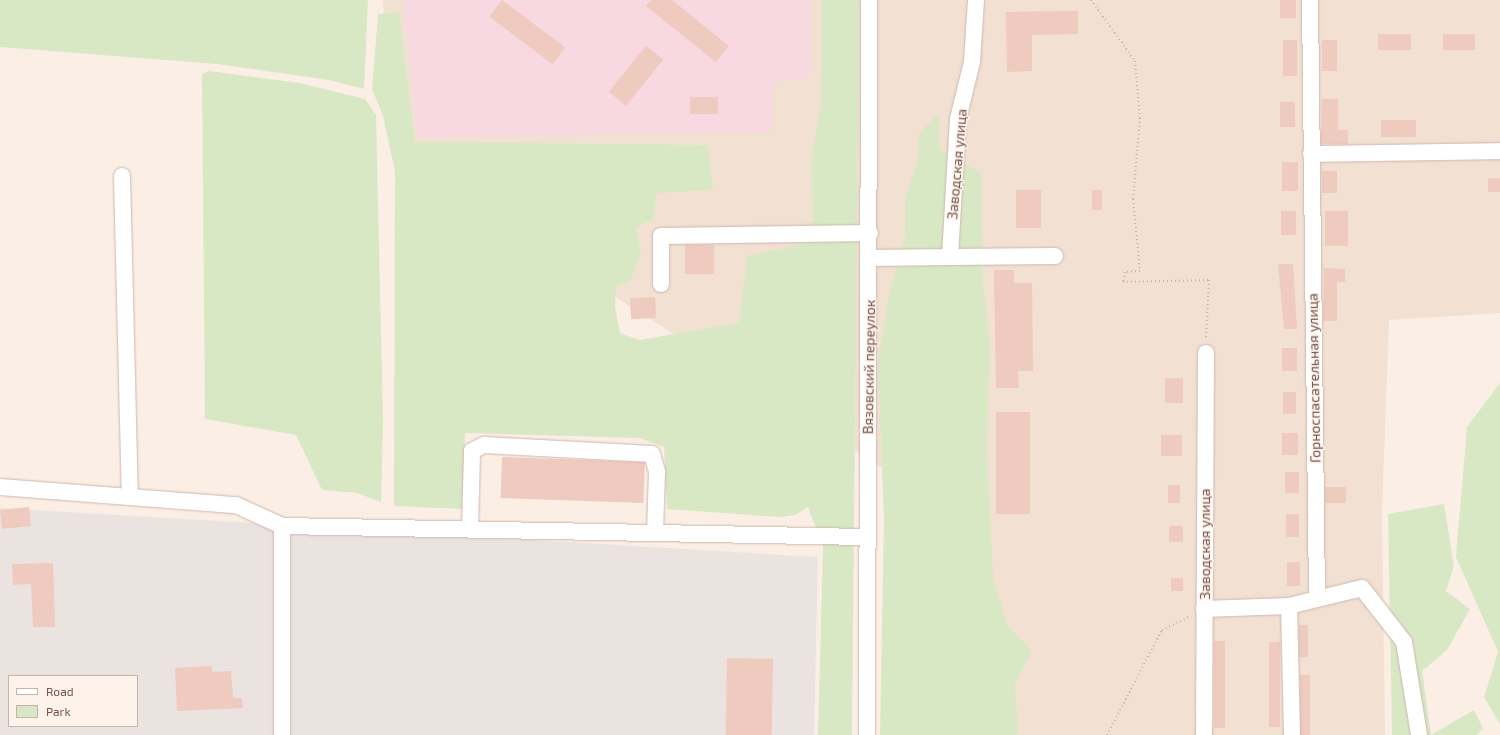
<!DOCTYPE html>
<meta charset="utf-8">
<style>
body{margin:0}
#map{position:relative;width:1500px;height:735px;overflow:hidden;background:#fbefe5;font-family:"Exo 2",sans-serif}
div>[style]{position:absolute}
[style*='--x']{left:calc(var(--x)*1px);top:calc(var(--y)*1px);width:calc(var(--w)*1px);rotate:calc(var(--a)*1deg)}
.residential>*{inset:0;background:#f2e0d3}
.industrial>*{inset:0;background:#ebe3df}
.medical>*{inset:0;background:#f8d8e1}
.green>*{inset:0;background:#d8e8c4}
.building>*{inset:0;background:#efcabe;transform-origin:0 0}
.path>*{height:2px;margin-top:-1px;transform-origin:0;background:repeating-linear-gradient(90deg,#d4ada1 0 1px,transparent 0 4px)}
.roads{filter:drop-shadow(0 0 1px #ceb7af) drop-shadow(0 0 1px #ceb7af)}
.minor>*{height:16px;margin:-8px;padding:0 8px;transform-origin:8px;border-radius:8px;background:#fff}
span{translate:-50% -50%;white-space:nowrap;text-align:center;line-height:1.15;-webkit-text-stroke:3px #fef3eb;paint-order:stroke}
.street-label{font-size:14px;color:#72534b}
.legend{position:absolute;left:8px;top:675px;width:130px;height:52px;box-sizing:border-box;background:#fef3eb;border:1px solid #c6b3ab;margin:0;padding:5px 7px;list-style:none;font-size:12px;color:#72534b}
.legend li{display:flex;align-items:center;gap:8px;height:20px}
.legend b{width:20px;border:1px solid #c6b3ab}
</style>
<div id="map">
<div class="residential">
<div style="clip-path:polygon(383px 0,1500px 0,1500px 313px,1389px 320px,1382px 511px,1385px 735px,926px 735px,928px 497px,392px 154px)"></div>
</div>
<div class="industrial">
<div style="clip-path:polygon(evenodd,0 508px,818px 557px,814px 735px,0 735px,0 508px,9px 676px,137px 676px,137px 726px,9px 726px,9px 676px)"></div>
</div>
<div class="medical">
<div style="clip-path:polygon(404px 0,810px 0,810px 76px,773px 83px,771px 132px,417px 137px)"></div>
</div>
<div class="green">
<div style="clip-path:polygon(0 0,368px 0,364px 89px,329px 80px,217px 64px,0 47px)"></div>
<div style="clip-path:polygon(822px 0,859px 0,852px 735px,818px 735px,823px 547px,808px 507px,795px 515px,778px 517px,667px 509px,664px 447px,640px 438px,465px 433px,463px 509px,394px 506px,395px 171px,383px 116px,372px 89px,378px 14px,399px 12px,415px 142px,708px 145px,713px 190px,656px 193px,654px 219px,636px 227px,641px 253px,630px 281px,616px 286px,615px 307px,620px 333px,640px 340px,739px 323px,747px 256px,814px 241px,811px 160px,821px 103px)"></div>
<div style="clip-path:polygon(209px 71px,300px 83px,365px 99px,376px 115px,383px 421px,381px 502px,357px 493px,322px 490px,296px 435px,205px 419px,202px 74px)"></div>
<div style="clip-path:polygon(939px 113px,939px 149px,981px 173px,983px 281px,990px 343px,987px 449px,993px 578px,1007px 625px,1032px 651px,1015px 684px,1018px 735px,880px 735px,884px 520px,878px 364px,889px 295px,905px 237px,905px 200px,918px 160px,919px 134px)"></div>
<div style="clip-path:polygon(1500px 383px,1500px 724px,1484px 697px,1498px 652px,1456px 557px,1467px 427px)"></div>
<div style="clip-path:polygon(1444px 504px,1454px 566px,1446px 591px,1470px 609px,1447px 650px,1422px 671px,1431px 735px,1474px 710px,1483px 728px,1477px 735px,1392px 735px,1388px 514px)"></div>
</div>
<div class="building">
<div style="left:502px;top:0;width:79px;height:21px;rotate:37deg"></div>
<div style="clip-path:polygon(651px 0,672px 0,729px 46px,716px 62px,646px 6px)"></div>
<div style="left:1280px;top:0;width:16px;height:18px"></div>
<div style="clip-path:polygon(1078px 11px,1078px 34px,1032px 35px,1032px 71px,1007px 72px,1006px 12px)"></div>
<div style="left:1378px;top:34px;width:33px;height:16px"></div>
<div style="left:1475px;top:34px;width:16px;height:32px;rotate:90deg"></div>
<div style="left:1283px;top:40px;width:14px;height:36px"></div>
<div style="left:1322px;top:40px;width:15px;height:31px"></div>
<div style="left:646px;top:46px;width:22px;height:59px;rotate:39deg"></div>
<div style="left:718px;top:97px;width:17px;height:28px;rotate:90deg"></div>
<div style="clip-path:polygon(1322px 99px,1338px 99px,1338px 130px,1348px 130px,1348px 144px,1321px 144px)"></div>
<div style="left:1280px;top:102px;width:15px;height:25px"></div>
<div style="left:1381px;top:120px;width:35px;height:17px"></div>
<div style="left:1282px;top:162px;width:16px;height:29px"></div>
<div style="left:1322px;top:171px;width:15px;height:22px"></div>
<div style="left:1488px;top:178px;width:12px;height:14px"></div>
<div style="left:1016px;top:190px;width:25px;height:38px"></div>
<div style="left:1092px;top:190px;width:10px;height:20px"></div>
<div style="left:1281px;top:211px;width:15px;height:24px"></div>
<div style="left:1325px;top:211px;width:23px;height:35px"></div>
<div style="left:685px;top:245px;width:29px;height:29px"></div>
<div style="clip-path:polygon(1278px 264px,1293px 264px,1297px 329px,1284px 329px)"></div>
<div style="clip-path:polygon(1324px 268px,1345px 269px,1345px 282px,1337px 282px,1337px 321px,1323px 321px)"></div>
<div style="clip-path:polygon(994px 270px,1014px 270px,1014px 283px,1032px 283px,1033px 371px,1018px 371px,1019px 388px,996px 388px)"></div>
<div style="left:655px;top:297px;width:21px;height:25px;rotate:87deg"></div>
<div style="left:1282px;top:348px;width:15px;height:23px"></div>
<div style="left:1165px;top:378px;width:18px;height:25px"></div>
<div style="left:1283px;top:392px;width:13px;height:22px"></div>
<div style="left:996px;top:412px;width:34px;height:102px"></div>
<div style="left:1282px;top:433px;width:16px;height:22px"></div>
<div style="left:1161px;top:435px;width:21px;height:21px"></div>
<div style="left:502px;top:457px;width:143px;height:41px;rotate:2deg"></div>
<div style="left:1285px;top:472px;width:14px;height:21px"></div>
<div style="left:1168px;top:485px;width:12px;height:18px"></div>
<div style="left:1325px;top:487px;width:21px;height:16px"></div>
<div style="left:29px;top:507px;width:19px;height:29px;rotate:84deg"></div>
<div style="left:1286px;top:514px;width:13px;height:23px"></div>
<div style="left:1169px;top:526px;width:14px;height:16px"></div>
<div style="left:1287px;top:562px;width:13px;height:24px"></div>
<div style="clip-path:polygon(53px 563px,55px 627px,33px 627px,31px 584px,13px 585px,12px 564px)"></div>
<div style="left:1171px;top:578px;width:12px;height:13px"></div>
<div style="left:1299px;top:625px;width:9px;height:32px"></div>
<div style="left:1214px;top:641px;width:11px;height:87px"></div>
<div style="left:1269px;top:642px;width:11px;height:85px"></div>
<div style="left:727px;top:658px;width:46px;height:77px;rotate:1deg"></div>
<div style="clip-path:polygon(212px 666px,212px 672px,231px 671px,233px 698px,242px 698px,243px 708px,177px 711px,175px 668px)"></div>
<div style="left:1300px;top:675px;width:10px;height:60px"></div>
</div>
<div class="path">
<div style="--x:1091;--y:0;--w:75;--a:54.2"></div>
<div style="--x:1135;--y:61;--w:57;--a:85"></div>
<div style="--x:1140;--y:118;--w:81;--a:94.9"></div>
<div style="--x:1133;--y:199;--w:72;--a:84.4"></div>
<div style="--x:1140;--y:271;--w:15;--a:176"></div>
<div style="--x:1125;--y:272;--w:10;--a:101"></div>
<div style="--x:1123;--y:282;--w:86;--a:-1.3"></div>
<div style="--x:1209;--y:280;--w:60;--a:92.9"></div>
<div style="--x:1107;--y:735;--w:119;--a:-62.4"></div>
<div style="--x:1162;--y:630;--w:32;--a:-26"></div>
</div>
<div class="roads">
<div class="minor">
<div style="--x:1311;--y:154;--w:189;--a:-0.9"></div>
<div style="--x:122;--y:176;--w:321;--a:88.6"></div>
<div style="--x:950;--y:257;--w:105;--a:-0.5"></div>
<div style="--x:871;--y:258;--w:79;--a:-0.7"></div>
<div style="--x:950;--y:257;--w:138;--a:-86.7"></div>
<div style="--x:958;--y:119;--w:59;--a:-76.2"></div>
<div style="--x:972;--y:62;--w:62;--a:-86.3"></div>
<div style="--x:661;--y:284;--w:48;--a:-90"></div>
<div style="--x:661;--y:236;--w:209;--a:-0.8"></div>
<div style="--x:0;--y:487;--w:237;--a:4.4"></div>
<div style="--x:236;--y:505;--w:51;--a:24.5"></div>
<div style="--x:282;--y:526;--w:584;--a:1.08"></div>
<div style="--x:470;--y:529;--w:78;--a:-88.5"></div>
<div style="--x:472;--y:451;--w:13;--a:-27"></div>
<div style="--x:484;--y:445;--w:168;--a:3.1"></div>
<div style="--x:652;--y:454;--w:19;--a:74"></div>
<div style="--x:657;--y:472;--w:61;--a:91.9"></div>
<div style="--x:1317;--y:599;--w:46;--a:-13.7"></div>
<div style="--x:1362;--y:588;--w:68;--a:52.1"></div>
<div style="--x:1404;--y:642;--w:94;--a:80.8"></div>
<div style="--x:1204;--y:609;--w:85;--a:-2"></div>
<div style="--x:282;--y:735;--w:209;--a:-90"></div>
<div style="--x:867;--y:735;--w:735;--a:-89.84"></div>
<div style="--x:1204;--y:735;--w:382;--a:-89.7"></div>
<div style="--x:1292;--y:735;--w:129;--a:-91.3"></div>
<div style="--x:1289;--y:606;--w:29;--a:-14"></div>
<div style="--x:1317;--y:599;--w:599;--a:-90.67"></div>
</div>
</div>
<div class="street-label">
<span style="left:957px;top:164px;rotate:-85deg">Заводская улица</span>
<span style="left:869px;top:367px;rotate:-89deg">Вязовский переулок</span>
<span style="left:1314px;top:378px;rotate:-91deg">Горноспасательная улица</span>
<span style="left:1205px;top:544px;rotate:-90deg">Заводская улица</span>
</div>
<ul class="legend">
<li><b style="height:5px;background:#fff"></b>Road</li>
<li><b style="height:11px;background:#d8e8c4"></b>Park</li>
</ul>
</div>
